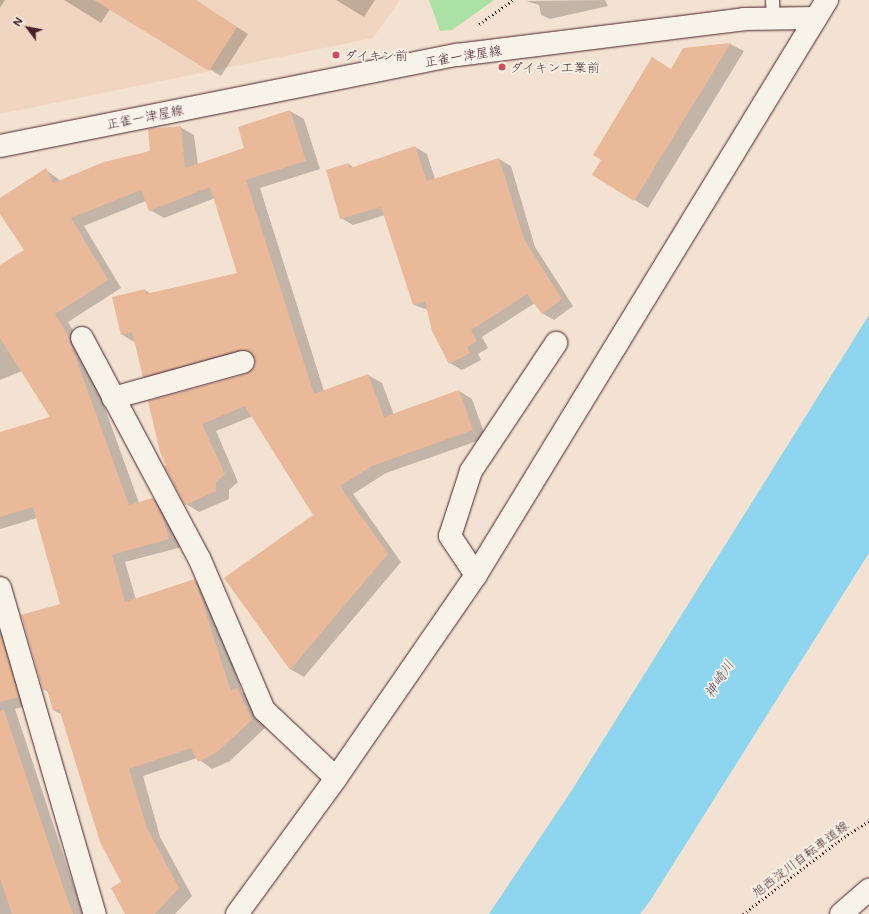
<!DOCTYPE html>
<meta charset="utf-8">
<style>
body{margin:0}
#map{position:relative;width:869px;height:914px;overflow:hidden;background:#f3e2d1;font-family:Mali,"Klee One",sans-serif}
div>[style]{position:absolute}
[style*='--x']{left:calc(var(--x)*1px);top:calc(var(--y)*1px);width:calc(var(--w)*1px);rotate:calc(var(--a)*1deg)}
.built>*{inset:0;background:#f0d6c0}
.green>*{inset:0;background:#abe1a4}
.water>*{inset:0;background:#8ed6ef}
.shadow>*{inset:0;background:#0003}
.building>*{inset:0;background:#e9b99a}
.path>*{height:2.5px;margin-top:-1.25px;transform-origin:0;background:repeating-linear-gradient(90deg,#4a1f2b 0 1px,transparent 0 4px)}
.roads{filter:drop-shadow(0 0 1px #4a1f2b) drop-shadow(0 0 1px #4a1f2b)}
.lane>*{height:13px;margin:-6.5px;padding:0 6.5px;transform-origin:6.5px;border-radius:6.5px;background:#f7f3e8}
.street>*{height:22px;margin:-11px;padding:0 11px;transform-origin:11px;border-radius:11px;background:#f7f3e8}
.secondary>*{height:22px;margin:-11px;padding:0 11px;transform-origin:11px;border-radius:11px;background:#f7f3e8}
.dots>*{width:11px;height:11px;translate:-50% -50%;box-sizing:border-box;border:2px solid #f7f3e8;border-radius:50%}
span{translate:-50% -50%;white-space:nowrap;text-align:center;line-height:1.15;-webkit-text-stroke:3.5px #f7f3e8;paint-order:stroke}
.poi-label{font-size:13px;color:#4a1f2b}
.left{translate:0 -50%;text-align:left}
.street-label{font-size:13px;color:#4a1f2b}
.water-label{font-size:14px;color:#5b4d5c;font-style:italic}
.north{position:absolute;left:8px;top:8px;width:40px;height:40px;-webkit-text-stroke:3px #f7f3e8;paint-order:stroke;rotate:302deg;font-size:11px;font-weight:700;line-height:16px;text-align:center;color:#4a1f2b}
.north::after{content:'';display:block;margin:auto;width:14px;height:18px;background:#4a1f2b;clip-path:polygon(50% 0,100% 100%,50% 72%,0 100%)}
</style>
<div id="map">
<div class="built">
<div style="clip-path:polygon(0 0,400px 0,373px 38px,0 114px)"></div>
</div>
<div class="green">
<div style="clip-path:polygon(429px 0,494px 0,452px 30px,440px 31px)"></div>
</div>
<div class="water">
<div style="clip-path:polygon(869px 315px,869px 553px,650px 901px,640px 914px,489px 914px,572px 790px)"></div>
</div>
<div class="shadow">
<div style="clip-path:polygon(0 0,5px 0,0 8px)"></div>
<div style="clip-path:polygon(64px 0,194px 0,248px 34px,221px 76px,110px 9px,101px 23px)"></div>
<div style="clip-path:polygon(336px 0,375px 0,364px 17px)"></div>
<div style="clip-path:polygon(605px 0,608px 6px,550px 19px,541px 15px,539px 5px,526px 1px)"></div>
<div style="clip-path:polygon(730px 44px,744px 51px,648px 208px,635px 200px,671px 70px)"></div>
<div style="clip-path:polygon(290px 111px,304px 119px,320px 169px,260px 188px,324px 391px,368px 375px,382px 383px,394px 415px,459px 391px,472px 399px,486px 438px,386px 473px,353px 494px,401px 562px,304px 677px,290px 669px,314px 515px,253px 416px,216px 431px,238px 482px,229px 490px,229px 499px,199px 512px,186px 504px,161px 452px,256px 366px,256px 357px,157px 384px,143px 376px,136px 343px,121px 334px,145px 290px,151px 294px,238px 274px,215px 198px,164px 218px,150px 210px,146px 201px,84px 226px,121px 288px,68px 322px,83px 347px,139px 503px,153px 499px,167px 507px,182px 547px,125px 562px,136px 600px,195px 581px,208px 588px,242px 692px,251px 697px,265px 728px,230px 761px,212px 769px,197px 758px,143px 776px,160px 837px,192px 896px,175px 914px,127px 914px,122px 883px,61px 714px,53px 710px,48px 692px,44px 689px,61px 605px,37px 518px,0 529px,0 433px,51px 417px,22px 371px,0 380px,0 266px,25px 250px,0 212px,0 199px,46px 170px,61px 181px,151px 152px,180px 127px,194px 135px,198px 165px,245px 148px)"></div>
<div style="clip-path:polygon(415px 147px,427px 154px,435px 179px,499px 159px,511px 166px,535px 247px,573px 306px,554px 320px,542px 313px,535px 303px,482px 337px,488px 348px,478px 354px,481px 360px,462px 370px,450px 363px,428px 310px,414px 305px,385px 215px,353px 225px,341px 218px,349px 164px,354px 168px)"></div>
<div style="clip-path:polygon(0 610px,32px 704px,15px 709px,83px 914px,0 914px)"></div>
</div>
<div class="building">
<div style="clip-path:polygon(94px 0,196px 0,237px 27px,209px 71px)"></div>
<div style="clip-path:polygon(731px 43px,634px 201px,592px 175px,601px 160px,593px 155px,652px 57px,671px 69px,683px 48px)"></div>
<div style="clip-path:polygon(290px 110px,306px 161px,246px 180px,314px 394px,368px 374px,384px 417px,459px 390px,473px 430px,372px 466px,340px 486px,388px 554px,290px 670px,224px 578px,313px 515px,245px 406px,202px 424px,225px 474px,216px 482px,216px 491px,185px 505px,164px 466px,166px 465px,160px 452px,148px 401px,246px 374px,255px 366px,255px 358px,246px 350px,240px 350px,143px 377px,132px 332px,121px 335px,112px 297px,145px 289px,146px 294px,237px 273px,210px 187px,149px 211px,141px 190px,71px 218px,108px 280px,55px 314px,67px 334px,129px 505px,153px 498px,162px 515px,169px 539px,112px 555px,125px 602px,195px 579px,231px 691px,237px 688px,252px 720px,216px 753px,198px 762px,191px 748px,129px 769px,147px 828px,179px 888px,155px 914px,125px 914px,111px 888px,121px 882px,100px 842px,59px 709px,53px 710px,47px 689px,43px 690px,21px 615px,60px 604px,33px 507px,0 517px,0 432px,50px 417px,0 338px,0 265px,24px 250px,0 214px,0 198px,46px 168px,53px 183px,104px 162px,150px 151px,148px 129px,181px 126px,185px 168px,244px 148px,238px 127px)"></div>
<div style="clip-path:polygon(415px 146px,427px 181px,499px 158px,524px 239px,562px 299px,542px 314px,527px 294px,471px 330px,477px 341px,467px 347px,470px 353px,449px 364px,432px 331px,425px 301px,413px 305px,381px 207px,340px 219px,326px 170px,349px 163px,350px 168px)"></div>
<div style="clip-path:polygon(0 633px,19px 697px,0 702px)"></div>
<div style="clip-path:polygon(4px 710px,65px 892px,73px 914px,12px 914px,0 878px,0 711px)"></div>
</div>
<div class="path">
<div style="--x:479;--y:24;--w:42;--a:-35.2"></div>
<div style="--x:743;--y:914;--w:123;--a:-37.4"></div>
<div style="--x:841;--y:839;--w:33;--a:-33"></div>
</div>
<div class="roads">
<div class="lane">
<div style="--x:772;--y:0;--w:18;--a:87"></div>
</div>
<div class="street">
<div style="--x:82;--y:338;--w:251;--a:62"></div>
<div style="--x:200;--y:560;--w:163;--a:66.9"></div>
<div style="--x:264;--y:710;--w:99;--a:43.4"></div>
<div style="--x:113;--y:398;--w:135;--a:-15.5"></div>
<div style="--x:476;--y:575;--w:47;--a:-123.7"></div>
<div style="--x:450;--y:536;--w:68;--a:-72.1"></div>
<div style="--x:471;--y:471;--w:154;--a:-56.4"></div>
<div style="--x:0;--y:588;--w:340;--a:73.8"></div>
<div style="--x:841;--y:914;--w:37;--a:-41"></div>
</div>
<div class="secondary">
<div style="--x:0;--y:146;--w:466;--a:-11.3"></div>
<div style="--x:457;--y:55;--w:289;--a:-7.1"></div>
<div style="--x:744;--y:19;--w:72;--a:-0.8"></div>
<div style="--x:237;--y:914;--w:168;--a:-53.9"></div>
<div style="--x:336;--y:778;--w:247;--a:-55.4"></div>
<div style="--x:476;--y:575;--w:674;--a:-58.6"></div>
</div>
</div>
<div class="dots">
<div style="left:336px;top:55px;background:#d1495b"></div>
<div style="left:502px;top:67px;background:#d1495b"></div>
</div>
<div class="poi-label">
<span class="left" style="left:344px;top:55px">ダイキン前</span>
<span class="left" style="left:510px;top:67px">ダイキン工業前</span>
</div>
<div class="street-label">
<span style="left:463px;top:56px;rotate:-9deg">正雀一津屋線</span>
<span style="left:145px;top:117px;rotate:-11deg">正雀一津屋線</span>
<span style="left:800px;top:859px;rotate:-37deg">旭西淀川自転車道線</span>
</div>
<div class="water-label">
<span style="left:719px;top:679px;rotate:-57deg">神崎川</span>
</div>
<div class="north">N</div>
</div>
